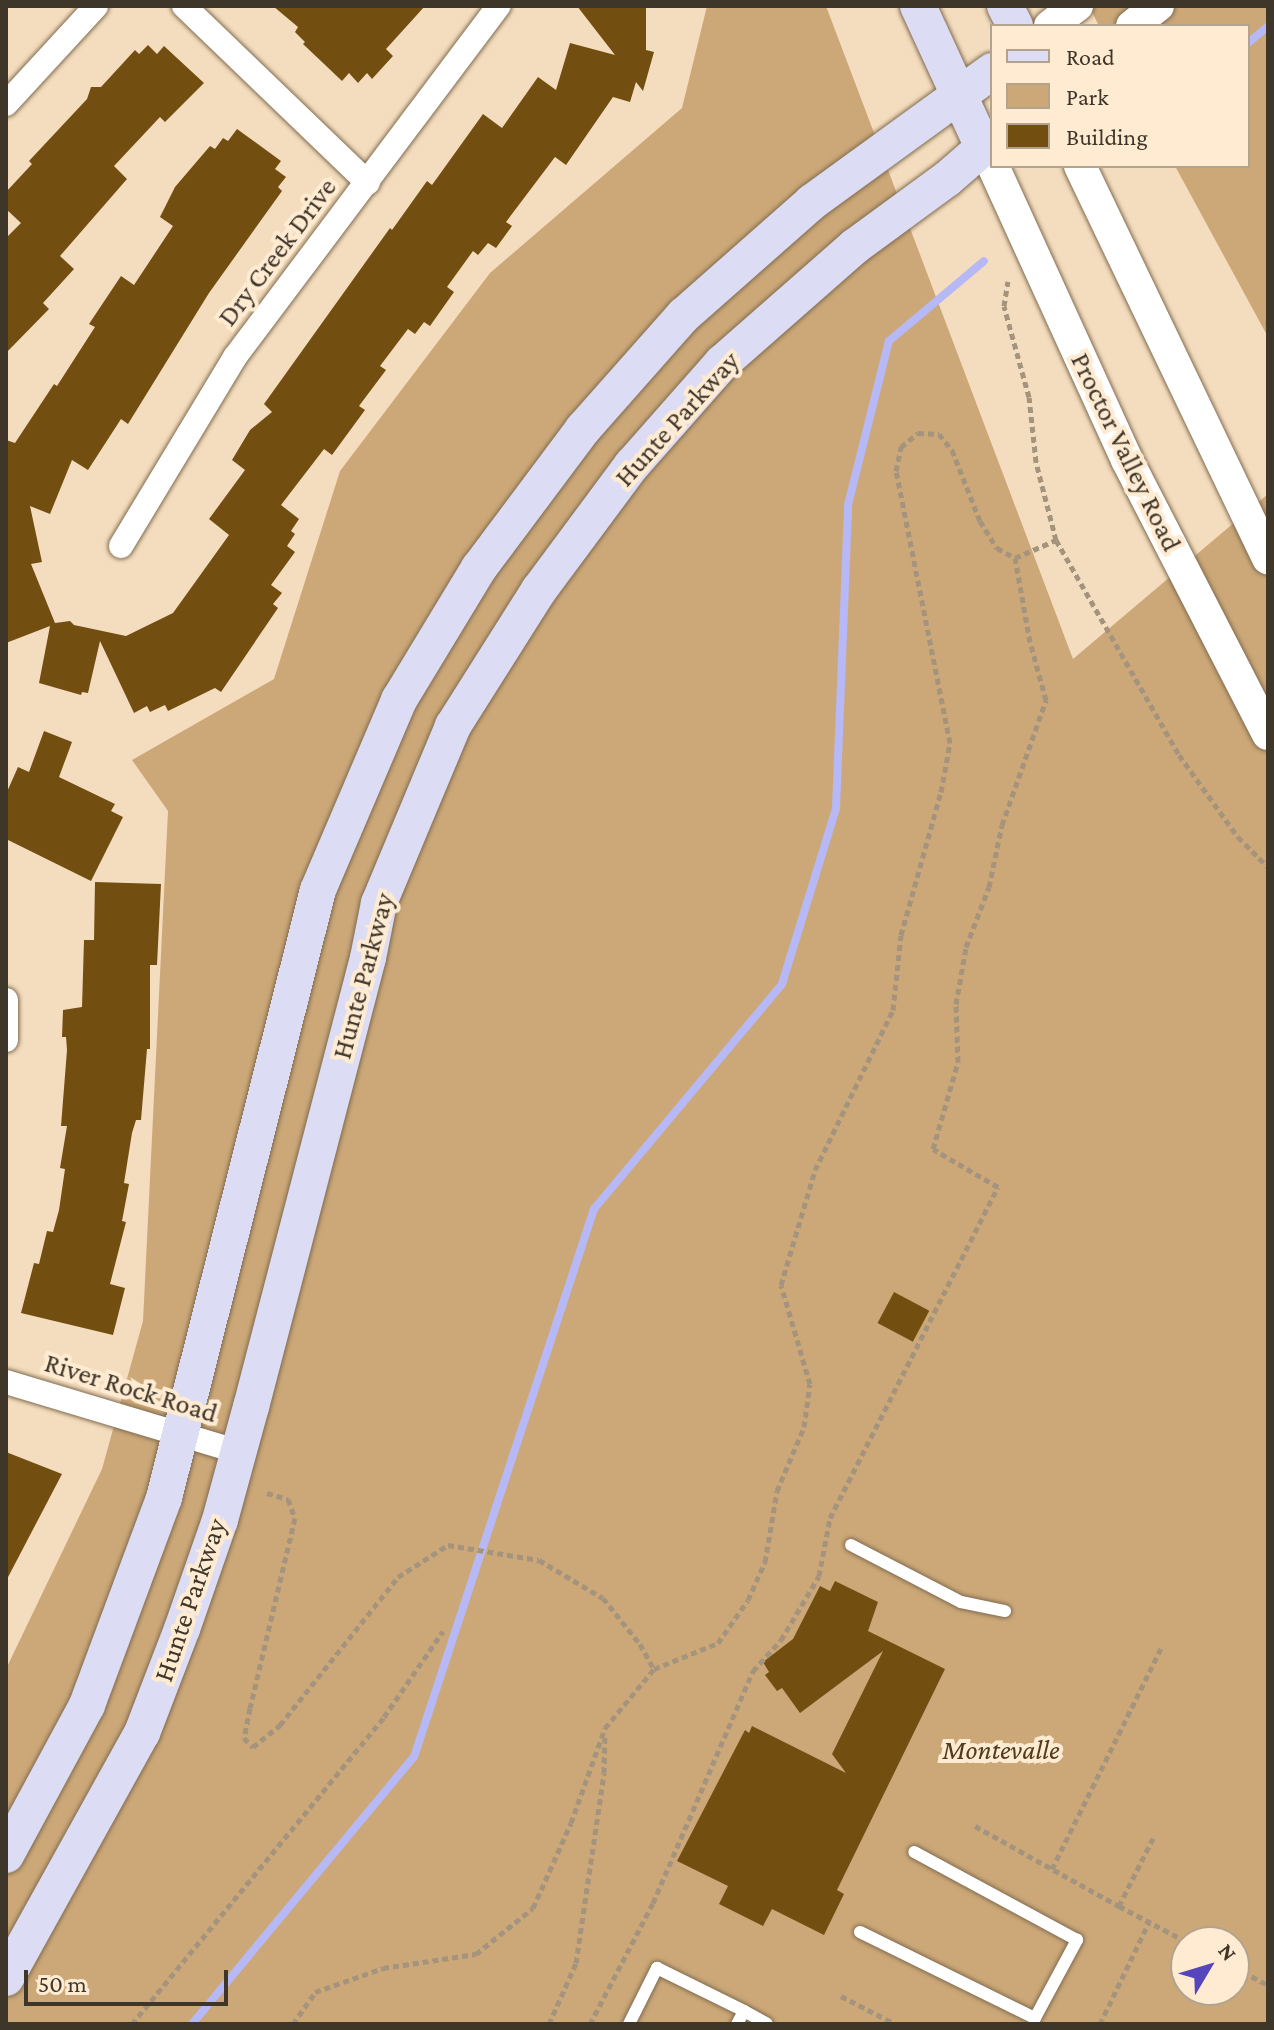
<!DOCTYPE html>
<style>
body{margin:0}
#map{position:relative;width:1274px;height:2030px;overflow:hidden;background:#f4ddbe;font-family:"Crimson Pro",serif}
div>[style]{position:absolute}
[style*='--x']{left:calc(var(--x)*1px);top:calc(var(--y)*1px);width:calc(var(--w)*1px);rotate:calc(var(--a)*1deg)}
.green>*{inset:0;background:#cca878}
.stream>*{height:8px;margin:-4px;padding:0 4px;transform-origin:4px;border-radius:4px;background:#b7b8f6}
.building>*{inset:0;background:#734e11;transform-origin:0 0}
.path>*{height:5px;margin-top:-2.5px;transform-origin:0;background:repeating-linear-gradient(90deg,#a4937d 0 6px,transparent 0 10px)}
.roads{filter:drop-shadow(0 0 2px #816c50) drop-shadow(0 0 2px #816c50)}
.service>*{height:12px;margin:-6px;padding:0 6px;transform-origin:6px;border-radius:6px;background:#fff}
.minor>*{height:24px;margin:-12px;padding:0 12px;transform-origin:12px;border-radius:12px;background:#fff}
.tertiary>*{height:32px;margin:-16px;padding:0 16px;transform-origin:16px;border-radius:16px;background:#fff}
.secondary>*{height:36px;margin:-18px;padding:0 18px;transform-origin:18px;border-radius:18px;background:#dcdcf4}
span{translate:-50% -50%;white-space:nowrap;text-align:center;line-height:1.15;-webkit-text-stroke:8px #feebd2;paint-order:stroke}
.street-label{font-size:28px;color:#3f362a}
.park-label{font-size:28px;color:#503a1a;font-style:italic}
.frame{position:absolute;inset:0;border:8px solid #3f362a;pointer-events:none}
.legend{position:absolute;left:990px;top:24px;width:260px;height:144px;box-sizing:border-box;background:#feebd2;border:2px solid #b2a38f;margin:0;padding:10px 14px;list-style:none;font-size:24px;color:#3f362a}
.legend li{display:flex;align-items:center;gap:16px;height:40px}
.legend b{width:40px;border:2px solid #b2a38f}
.north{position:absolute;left:1170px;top:1926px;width:80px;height:80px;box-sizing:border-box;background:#feebd2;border:2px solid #b2a38f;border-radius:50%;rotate:52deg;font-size:22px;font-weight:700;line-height:32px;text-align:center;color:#3f362a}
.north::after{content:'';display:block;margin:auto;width:28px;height:36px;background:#5646be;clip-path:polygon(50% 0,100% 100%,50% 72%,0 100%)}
.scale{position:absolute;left:24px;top:1970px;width:204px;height:36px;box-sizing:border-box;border:4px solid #3f362a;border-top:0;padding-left:10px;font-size:24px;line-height:28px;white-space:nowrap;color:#3f362a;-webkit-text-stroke:6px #feebd2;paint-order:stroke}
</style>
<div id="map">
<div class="green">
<div style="clip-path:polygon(evenodd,707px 6px,826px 6px,1073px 659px,1268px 494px,1268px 2024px,6px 2024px,6px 1669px,102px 1469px,143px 1321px,168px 811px,132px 760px,274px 679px,340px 471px,490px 273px,682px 108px,707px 6px,1186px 1942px,1234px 1942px,1234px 1990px,1186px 1990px,1186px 1942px)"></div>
<div style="clip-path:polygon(1089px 6px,1268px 6px,1268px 337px,1175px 166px,1248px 166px,1248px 26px,1099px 26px)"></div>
</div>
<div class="stream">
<div style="--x:1248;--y:43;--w:26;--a:-40"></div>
<div style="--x:192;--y:2024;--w:347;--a:-50.3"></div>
<div style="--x:414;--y:1757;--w:577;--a:-71.82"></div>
<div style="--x:594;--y:1209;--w:293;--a:-50.1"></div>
<div style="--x:782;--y:984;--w:184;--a:-72.9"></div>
<div style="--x:836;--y:808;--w:303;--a:-87.7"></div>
<div style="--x:848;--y:505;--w:169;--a:-76"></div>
<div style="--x:889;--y:341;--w:124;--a:-40.1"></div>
</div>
<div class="building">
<div style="clip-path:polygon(273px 6px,425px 6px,386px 49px,393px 56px,372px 79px,367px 73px,358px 83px,349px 73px,342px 81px,303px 44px,305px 42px,295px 32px,298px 27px)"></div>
<div style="clip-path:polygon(577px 6px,646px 6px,646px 50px,654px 52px,643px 91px,636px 82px,630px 102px,613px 97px,566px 165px,555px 157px,506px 222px,512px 226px,496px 248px,488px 243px,478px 255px,473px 251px,447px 287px,454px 292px,430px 326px,424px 322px,415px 334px,408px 329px,380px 366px,386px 370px,359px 406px,365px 410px,332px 455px,324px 449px,281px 505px,299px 519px,291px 531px,295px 534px,287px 546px,295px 552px,271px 585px,282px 593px,273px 604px,278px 608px,221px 692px,215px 688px,168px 711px,165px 705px,150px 712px,147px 706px,134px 713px,100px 641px,88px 693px,82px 692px,81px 695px,39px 683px,50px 626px,6px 643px,6px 440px,15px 443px,54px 384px,57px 386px,95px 327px,89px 324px,121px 276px,134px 285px,173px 226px,160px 217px,175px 187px,210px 146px,215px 149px,223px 138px,228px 141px,237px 129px,281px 161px,275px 169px,286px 177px,278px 187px,282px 191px,209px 293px,128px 424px,121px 419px,88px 470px,72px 460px,50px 514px,30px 506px,42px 562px,31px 564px,55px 623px,70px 621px,74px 625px,126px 636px,173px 613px,229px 535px,209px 519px,245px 470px,232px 460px,250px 430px,272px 412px,264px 404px,390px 228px,392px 230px,427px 181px,432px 185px,483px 114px,502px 128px,538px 77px,556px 90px,570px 43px,615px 55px)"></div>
<div style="clip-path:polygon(148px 45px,157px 54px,164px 46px,204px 83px,165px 122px,160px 117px,114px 166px,127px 179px,60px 256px,74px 269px,43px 303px,49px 309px,6px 353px,6px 238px,21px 223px,6px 209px,6px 192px,32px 164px,29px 161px,87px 99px,91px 87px,101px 87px,135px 50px,139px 54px)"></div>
<div style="clip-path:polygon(44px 731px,72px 742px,59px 777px,115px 804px,111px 811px,123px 817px,91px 881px,6px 839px,6px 794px,18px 767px,29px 772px)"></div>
<div style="clip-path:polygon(95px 882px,161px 884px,157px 965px,150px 965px,150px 1049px,147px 1049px,141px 1120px,136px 1120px,132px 1133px,124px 1183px,129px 1184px,122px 1221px,126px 1222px,110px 1284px,125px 1288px,113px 1335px,21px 1313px,34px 1263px,39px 1264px,47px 1231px,53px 1232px,59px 1210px,65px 1169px,60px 1168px,67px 1126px,61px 1126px,67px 1050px,66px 1037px,62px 1037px,63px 1010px,82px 1007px,84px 940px,94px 940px)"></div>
<div style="left:894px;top:1292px;width:40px;height:35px;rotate:28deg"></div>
<div style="clip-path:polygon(6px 1452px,62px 1474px,6px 1581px)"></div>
<div style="clip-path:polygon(835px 1581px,878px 1602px,868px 1631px,945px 1669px,837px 1890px,844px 1894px,824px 1935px,772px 1909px,763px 1926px,719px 1904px,728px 1886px,677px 1861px,745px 1730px,749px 1733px,752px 1726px,846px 1773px,832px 1754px,883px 1651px,800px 1713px,782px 1688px,777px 1691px,765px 1675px,769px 1672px,763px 1662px,793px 1639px,820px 1586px,830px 1591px)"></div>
</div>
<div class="path">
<div style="--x:1268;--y:320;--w:9;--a:90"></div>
<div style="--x:1056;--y:540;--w:248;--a:60.2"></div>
<div style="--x:1179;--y:755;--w:101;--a:54.3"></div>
<div style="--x:1238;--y:837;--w:42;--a:45"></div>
<div style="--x:267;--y:1493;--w:22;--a:16"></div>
<div style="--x:288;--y:1499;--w:20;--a:70"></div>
<div style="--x:295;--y:1518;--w:195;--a:103.3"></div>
<div style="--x:250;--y:1708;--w:31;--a:101"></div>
<div style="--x:244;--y:1738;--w:13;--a:45"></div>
<div style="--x:253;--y:1747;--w:35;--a:-39"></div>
<div style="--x:280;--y:1725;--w:189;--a:-51.4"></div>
<div style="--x:398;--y:1577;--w:59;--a:-32.6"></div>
<div style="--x:448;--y:1545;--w:92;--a:9.4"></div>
<div style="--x:539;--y:1560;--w:74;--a:30.7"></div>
<div style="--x:603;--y:1598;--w:59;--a:51.2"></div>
<div style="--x:640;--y:1644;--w:29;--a:61"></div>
<div style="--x:975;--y:1826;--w:165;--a:29.1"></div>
<div style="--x:1119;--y:1906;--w:76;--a:-63.4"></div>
<div style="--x:1052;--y:1869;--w:246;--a:-63.7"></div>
<div style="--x:1119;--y:1906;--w:77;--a:27.9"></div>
<div style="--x:1234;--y:1967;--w:38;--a:28"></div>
<div style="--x:841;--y:1996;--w:61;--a:27.4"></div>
<div style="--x:132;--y:2024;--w:397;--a:-50.6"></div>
<div style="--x:384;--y:1717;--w:104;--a:-55.5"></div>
<div style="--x:293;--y:2024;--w:39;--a:-55"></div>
<div style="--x:315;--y:1992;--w:72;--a:-19.4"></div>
<div style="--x:383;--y:1968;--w:94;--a:-8.6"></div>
<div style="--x:476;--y:1954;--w:73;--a:-38.9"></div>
<div style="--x:533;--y:1908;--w:93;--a:-65.9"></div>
<div style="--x:571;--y:1823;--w:101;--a:-70.3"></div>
<div style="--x:605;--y:1728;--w:77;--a:-50.3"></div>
<div style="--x:654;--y:1669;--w:69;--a:-22.1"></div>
<div style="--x:718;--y:1643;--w:52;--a:-55.1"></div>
<div style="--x:748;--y:1600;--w:42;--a:-65.9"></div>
<div style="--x:765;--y:1562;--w:72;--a:-80.4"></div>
<div style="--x:777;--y:1491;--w:69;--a:-67.1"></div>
<div style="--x:804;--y:1427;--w:43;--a:-82.1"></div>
<div style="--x:810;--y:1384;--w:103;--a:-106.3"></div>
<div style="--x:781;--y:1285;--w:120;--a:-73.5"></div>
<div style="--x:815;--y:1170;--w:178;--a:-64"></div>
<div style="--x:893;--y:1010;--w:75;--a:-83.9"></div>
<div style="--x:901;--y:935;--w:148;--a:-74.4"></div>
<div style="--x:941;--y:792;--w:50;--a:-79.6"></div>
<div style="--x:950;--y:743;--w:277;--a:-101.2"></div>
<div style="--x:896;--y:471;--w:25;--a:-78"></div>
<div style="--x:901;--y:447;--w:22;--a:-39"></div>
<div style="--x:918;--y:433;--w:21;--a:3"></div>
<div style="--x:939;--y:434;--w:21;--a:51"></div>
<div style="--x:952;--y:450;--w:76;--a:68.5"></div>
<div style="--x:980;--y:521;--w:32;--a:58"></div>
<div style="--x:997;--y:548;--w:21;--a:29"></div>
<div style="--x:1015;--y:558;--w:45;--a:-23.7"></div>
<div style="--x:1056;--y:540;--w:81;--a:-104.4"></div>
<div style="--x:1036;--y:462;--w:65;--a:-96.1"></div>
<div style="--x:1029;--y:397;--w:94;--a:-105.4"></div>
<div style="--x:1004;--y:306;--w:25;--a:-81"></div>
<div style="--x:549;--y:2024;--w:67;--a:-66.1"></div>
<div style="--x:576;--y:1963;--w:192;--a:-81.6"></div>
<div style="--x:604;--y:1773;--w:40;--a:-88.6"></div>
<div style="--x:590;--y:2024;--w:136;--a:-62.5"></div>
<div style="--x:653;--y:1903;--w:253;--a:-66.7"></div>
<div style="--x:753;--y:1671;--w:42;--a:-47.9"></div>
<div style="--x:781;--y:1640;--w:74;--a:-59.3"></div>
<div style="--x:819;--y:1576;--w:59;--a:-79.3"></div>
<div style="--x:830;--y:1518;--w:371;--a:-63.1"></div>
<div style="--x:998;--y:1187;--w:75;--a:-149.7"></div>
<div style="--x:933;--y:1149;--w:91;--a:-74"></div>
<div style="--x:958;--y:1062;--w:58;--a:-92"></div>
<div style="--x:956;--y:1004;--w:58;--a:-80"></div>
<div style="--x:966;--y:947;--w:64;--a:-69"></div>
<div style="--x:989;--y:887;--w:63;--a:-78.2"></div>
<div style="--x:1002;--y:825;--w:133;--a:-70.6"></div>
<div style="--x:1046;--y:700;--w:60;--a:-105.4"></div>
<div style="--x:1030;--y:642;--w:85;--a:-100.1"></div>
<div style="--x:1100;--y:2024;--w:113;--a:-64.3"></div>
</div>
<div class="roads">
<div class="service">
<div style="--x:851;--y:1545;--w:124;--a:27.4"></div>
<div style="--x:961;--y:1602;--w:45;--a:11.6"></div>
<div style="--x:860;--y:1932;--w:195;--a:26.2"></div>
<div style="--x:1035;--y:2018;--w:89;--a:-61.7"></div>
<div style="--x:1077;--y:1940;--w:185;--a:-151.6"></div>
<div style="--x:744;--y:2011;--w:26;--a:29"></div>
<div style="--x:629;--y:2024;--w:63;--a:-63.4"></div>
<div style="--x:657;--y:1968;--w:97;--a:26.3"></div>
<div style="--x:744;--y:2011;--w:15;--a:118"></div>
</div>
<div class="minor">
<div style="--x:184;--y:6;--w:255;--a:43.9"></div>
<div style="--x:6;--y:104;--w:133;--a:-47.4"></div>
<div style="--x:121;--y:546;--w:221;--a:-58.9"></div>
<div style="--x:235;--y:357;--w:439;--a:-53.1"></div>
<div style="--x:6;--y:1000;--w:40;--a:90"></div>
<div style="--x:6;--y:1382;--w:243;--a:16.7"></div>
</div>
<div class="tertiary">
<div style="--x:1050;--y:26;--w:34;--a:-37"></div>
<div style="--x:1132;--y:26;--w:33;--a:-38"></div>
<div style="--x:993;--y:166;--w:323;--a:65.5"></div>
<div style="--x:1127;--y:460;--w:308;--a:62.8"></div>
<div style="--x:1080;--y:166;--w:435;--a:64.4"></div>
</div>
<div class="secondary">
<div style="--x:918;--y:6;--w:155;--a:65.3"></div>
<div style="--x:1005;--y:6;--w:22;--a:63"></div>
<div style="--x:6;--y:1855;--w:170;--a:-61.6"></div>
<div style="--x:87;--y:1705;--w:221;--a:-69.6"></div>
<div style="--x:164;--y:1498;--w:627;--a:-75.79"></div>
<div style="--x:318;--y:890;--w:207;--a:-66.9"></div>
<div style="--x:399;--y:700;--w:154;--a:-58.8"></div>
<div style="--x:479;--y:568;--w:174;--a:-53.2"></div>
<div style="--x:583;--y:429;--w:152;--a:-48.5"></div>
<div style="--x:684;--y:315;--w:171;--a:-41.4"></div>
<div style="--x:812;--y:202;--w:223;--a:-36"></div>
<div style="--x:6;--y:1978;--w:280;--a:-61"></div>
<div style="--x:142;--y:1733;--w:111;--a:-69"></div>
<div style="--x:182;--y:1629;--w:115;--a:-70.8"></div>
<div style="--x:220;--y:1520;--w:117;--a:-74.7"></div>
<div style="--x:251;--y:1407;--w:464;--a:-75.4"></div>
<div style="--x:368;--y:958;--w:56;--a:-78.7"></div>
<div style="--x:379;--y:903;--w:192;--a:-67.3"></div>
<div style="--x:453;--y:726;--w:161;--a:-57.7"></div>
<div style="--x:539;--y:590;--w:156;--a:-53.4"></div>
<div style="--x:632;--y:465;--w:136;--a:-48.6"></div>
<div style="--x:722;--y:363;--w:176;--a:-41.3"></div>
<div style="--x:854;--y:247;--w:115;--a:-36.2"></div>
<div style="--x:947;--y:179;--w:60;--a:-40.9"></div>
</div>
</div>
<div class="street-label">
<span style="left:277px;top:252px;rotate:-53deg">Dry Creek Drive</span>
<span style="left:677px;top:419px;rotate:-48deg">Hunte Parkway</span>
<span style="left:1126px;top:452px;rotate:64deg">Proctor Valley Road</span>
<span style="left:363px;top:976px;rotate:-75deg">Hunte Parkway</span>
<span style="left:131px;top:1388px;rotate:17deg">River Rock Road</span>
<span style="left:190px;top:1600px;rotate:-71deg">Hunte Parkway</span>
</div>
<div class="park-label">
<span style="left:1001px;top:1750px">Montevalle</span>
</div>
<div class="frame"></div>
<ul class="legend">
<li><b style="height:10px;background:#dcdcf4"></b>Road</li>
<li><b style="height:22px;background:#cca878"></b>Park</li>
<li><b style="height:22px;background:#734e11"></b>Building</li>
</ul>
<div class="north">N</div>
<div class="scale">50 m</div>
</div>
